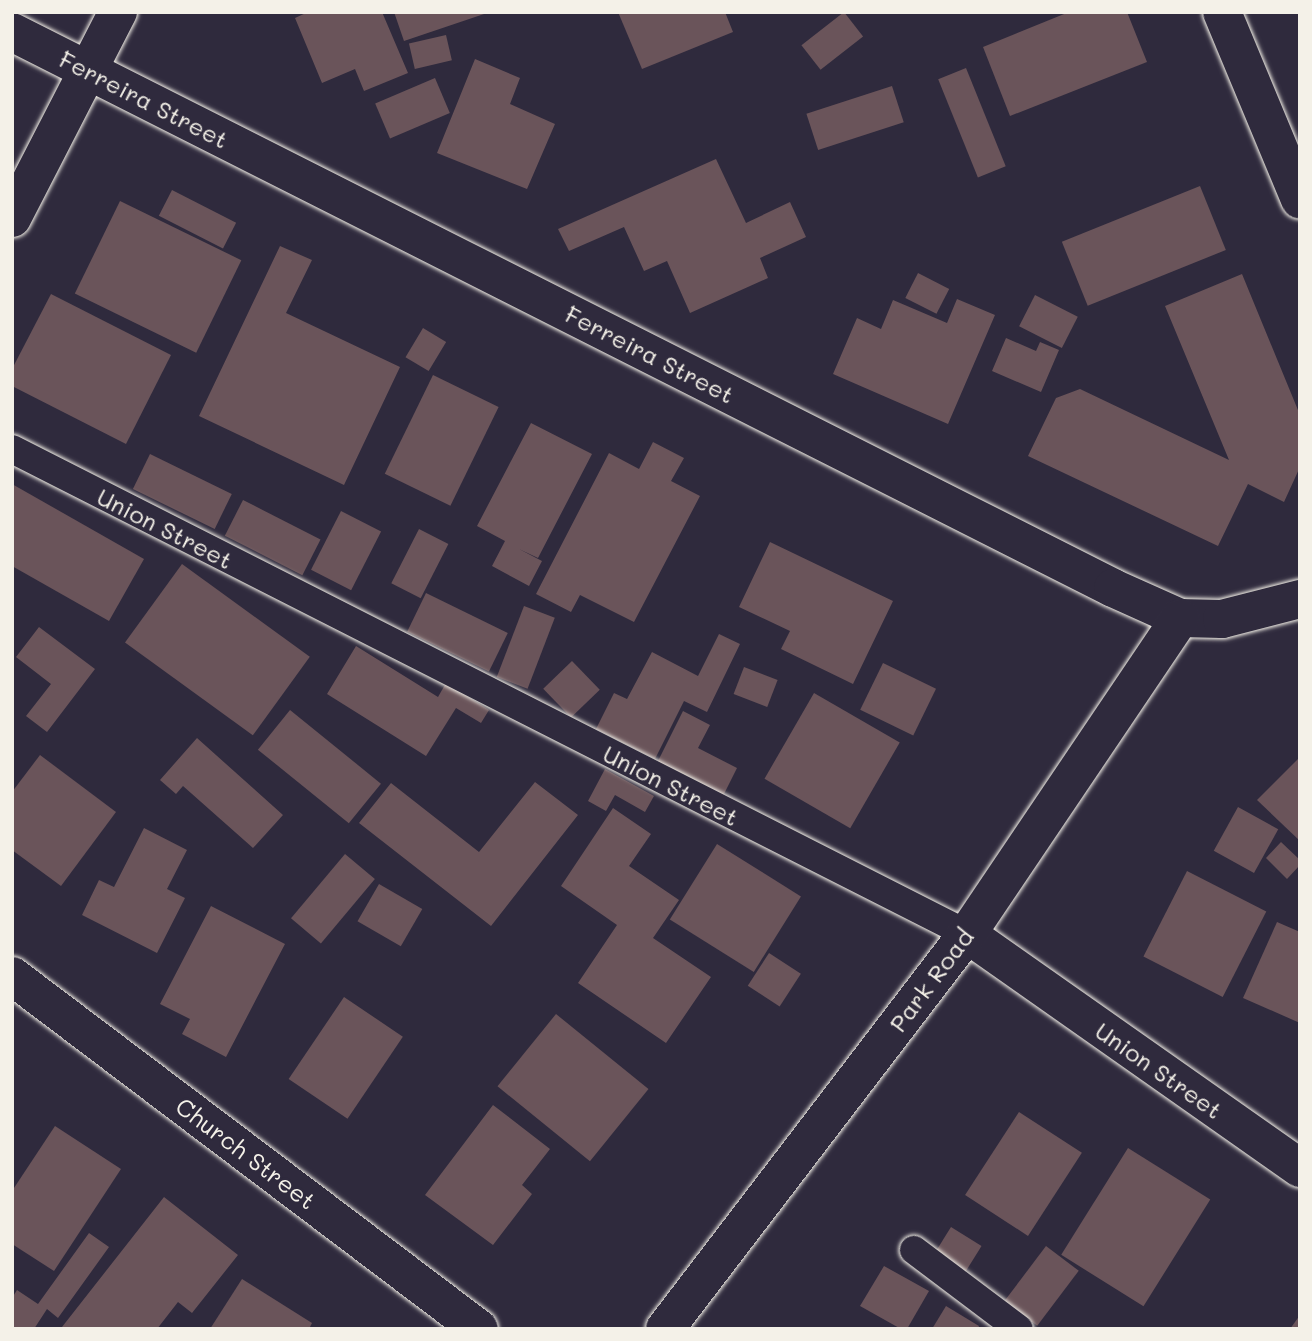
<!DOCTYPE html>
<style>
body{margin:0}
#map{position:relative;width:1312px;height:1341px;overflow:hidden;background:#2f2a3d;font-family:Mali,sans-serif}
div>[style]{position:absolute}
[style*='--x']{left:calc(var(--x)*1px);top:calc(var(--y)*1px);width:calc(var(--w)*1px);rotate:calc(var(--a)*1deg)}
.building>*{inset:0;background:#6a545a;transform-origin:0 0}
.roads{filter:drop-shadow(0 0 2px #f4f1e8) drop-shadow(0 0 2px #f4f1e8)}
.lane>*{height:28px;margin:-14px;padding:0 14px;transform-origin:14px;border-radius:14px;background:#2f2a3d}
.street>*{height:38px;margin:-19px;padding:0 19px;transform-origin:19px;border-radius:19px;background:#2f2a3d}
span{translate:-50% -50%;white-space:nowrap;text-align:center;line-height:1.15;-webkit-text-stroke:5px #2f2a3d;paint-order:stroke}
.street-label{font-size:24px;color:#f4f1e8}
.frame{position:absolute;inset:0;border:14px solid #f4f1e8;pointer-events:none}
</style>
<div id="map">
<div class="building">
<div style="clip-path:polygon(308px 12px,382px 12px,408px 73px,364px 91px,355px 69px,322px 83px,295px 18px)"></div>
<div style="clip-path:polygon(394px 12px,487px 12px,487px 13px,404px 41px)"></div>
<div style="clip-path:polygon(618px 12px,725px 12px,733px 32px,642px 69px)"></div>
<div style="left:844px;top:12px;width:31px;height:54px;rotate:52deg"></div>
<div style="clip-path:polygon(1069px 12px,1127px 12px,1147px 62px,1010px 116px,983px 47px)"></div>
<div style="left:446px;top:35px;width:26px;height:38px;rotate:77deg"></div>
<div style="clip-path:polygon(475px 59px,520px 78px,510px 104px,555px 124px,527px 189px,437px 153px)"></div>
<div style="left:966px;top:68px;width:106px;height:30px;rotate:68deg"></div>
<div style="left:435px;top:78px;width:38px;height:65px;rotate:67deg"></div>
<div style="left:892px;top:86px;width:38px;height:90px;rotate:72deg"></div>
<div style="clip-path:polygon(716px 159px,746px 223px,790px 202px,806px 237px,760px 258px,768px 278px,690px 313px,667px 261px,644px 271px,624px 227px,569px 251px,558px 229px)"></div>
<div style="left:1200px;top:186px;width:69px;height:149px;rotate:68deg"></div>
<div style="left:172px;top:190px;width:72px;height:29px;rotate:27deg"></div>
<div style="left:120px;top:201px;width:135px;height:103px;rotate:26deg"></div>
<div style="clip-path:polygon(280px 246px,312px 260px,286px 313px,400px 367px,344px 485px,199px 416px)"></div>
<div style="left:918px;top:273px;width:35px;height:28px;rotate:27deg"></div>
<div style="clip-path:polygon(1242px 274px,1300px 415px,1300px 467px,1284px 502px,1248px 484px,1218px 546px,1028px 456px,1056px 398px,1080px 389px,1229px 460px,1165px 306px)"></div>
<div style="clip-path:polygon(51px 294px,171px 355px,126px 444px,12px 386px,12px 369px)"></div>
<div style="left:1035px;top:295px;width:48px;height:35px;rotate:27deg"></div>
<div style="clip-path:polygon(957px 299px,995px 315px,948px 424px,833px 374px,857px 318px,881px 329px,893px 300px,947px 323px)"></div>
<div style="left:423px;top:328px;width:27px;height:34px;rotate:31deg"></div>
<div style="clip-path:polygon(1006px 338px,1036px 351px,1040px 342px,1059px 350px,1041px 392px,992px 371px)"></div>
<div style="left:433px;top:375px;width:73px;height:110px;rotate:26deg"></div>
<div style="clip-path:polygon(531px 423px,592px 454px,538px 558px,519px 549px,542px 561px,529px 586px,492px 566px,505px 541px,477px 526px)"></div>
<div style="clip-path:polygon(653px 442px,684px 458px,671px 481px,700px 496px,634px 622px,580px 595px,571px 612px,536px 594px,609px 453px,639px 469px)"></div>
<div style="left:150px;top:454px;width:91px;height:39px;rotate:26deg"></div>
<div style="clip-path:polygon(12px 484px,144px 559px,109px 621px,12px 566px)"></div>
<div style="left:243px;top:500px;width:87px;height:40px;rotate:27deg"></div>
<div style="left:341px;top:511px;width:45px;height:66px;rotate:27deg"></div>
<div style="left:419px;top:529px;width:33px;height:61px;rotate:27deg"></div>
<div style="clip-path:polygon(770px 542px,893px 601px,853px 684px,781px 649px,790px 631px,739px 607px)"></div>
<div style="left:182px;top:564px;width:158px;height:97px;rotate:36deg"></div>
<div style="left:426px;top:593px;width:91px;height:43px;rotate:26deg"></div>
<div style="left:524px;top:606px;width:33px;height:76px;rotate:21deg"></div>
<div style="clip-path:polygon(39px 627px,95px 669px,47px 732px,26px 716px,51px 684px,16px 657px)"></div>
<div style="clip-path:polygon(719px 634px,740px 644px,707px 712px,684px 701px,655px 759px,596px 729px,614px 693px,627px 699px,652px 652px,698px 676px)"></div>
<div style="clip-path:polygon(356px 646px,438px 697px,446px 683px,489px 710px,481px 723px,456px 708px,426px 756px,327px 694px)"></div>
<div style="left:572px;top:661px;width:40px;height:40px;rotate:46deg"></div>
<div style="left:883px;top:663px;width:59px;height:52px;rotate:26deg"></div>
<div style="left:744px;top:667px;width:36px;height:29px;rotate:21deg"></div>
<div style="left:814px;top:693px;width:99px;height:99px;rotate:30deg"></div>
<div style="left:290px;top:710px;width:117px;height:51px;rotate:39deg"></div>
<div style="clip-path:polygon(683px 711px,710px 725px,698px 748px,737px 768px,723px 796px,657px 763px)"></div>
<div style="clip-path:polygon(197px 738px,283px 815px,253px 848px,183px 786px,176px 794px,160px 780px)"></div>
<div style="clip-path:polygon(40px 755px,116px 812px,61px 886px,12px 850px,12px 792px)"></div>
<div style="clip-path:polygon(1300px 757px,1300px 841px,1257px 800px)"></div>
<div style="clip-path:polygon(605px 769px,654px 796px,645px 812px,615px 795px,606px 811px,588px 801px)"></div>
<div style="clip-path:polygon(535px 782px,578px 815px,491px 926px,359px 823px,391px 783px,479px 852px)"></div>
<div style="left:1238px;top:807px;width:46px;height:50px;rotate:29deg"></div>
<div style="clip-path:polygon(613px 808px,651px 834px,629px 866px,679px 900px,653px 938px,711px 977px,666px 1043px,578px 983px,617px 925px,561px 886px)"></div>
<div style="clip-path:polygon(144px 828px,187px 850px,167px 889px,185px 898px,157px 953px,82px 915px,99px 880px,114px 887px)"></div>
<div style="clip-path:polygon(1281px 842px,1300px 860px,1300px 865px,1287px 879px,1266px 858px)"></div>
<div style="left:717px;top:844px;width:99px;height:89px;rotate:32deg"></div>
<div style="left:345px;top:854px;width:39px;height:84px;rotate:40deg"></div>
<div style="left:1187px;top:871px;width:89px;height:96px;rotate:27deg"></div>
<div style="left:379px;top:884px;width:50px;height:43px;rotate:30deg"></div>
<div style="clip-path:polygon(211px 906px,285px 944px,226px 1057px,182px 1034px,190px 1019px,160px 1004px)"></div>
<div style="clip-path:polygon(1277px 922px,1300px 932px,1300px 1023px,1243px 998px)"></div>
<div style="left:769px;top:953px;width:38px;height:39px;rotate:33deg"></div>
<div style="left:344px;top:997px;width:71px;height:99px;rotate:34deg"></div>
<div style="left:556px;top:1014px;width:119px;height:93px;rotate:39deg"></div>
<div style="clip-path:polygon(493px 1105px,550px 1149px,522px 1185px,532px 1194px,493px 1245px,425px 1195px)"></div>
<div style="left:1019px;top:1112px;width:75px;height:99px;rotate:33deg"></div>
<div style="clip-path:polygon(55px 1126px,121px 1169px,54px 1271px,12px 1244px,12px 1191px)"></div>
<div style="left:1128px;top:1148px;width:97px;height:126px;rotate:32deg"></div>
<div style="clip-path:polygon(164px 1197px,238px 1255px,192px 1313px,178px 1302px,157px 1329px,65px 1329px,62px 1327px)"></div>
<div style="left:951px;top:1227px;width:36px;height:32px;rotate:32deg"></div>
<div style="clip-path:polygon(89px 1233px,109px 1247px,58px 1318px,47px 1309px,34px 1329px,12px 1329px,12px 1298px,17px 1290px,38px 1304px)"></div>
<div style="left:1046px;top:1246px;width:41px;height:69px;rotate:37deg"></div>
<div style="clip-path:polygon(884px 1266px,929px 1291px,907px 1329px,901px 1329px,860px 1306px)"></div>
<div style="clip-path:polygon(242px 1279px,312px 1323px,309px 1329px,210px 1329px)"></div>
<div style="clip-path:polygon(946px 1306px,979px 1326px,978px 1329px,932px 1329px)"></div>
<div style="clip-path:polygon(1300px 1315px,1300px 1329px,1290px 1329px)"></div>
</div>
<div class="roads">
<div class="lane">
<div style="--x:12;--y:449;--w:1071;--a:26.92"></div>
<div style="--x:914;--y:1250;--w:131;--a:37"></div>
</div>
<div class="street">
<div style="--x:1222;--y:12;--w:203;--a:67.4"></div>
<div style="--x:12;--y:32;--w:1233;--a:26.79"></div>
<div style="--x:1113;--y:588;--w:73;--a:24.1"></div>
<div style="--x:1180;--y:618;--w:42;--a:1.4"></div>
<div style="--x:1222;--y:619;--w:81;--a:-14.4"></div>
<div style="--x:12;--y:218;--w:232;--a:-62.8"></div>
<div style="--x:967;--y:934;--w:407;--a:35.1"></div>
<div style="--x:12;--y:976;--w:585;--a:37.09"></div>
<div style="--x:665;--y:1329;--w:497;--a:-52.6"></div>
<div style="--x:967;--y:934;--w:381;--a:-56"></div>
</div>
</div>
<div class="street-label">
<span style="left:144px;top:99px;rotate:27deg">Ferreira Street</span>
<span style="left:650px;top:354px;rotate:27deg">Ferreira Street</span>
<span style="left:165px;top:528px;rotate:27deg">Union Street</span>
<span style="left:671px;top:785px;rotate:27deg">Union Street</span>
<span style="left:931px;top:980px;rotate:-53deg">Park Road</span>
<span style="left:1159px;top:1070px;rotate:35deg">Union Street</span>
<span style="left:246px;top:1153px;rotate:37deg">Church Street</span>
</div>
<div class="frame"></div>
</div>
